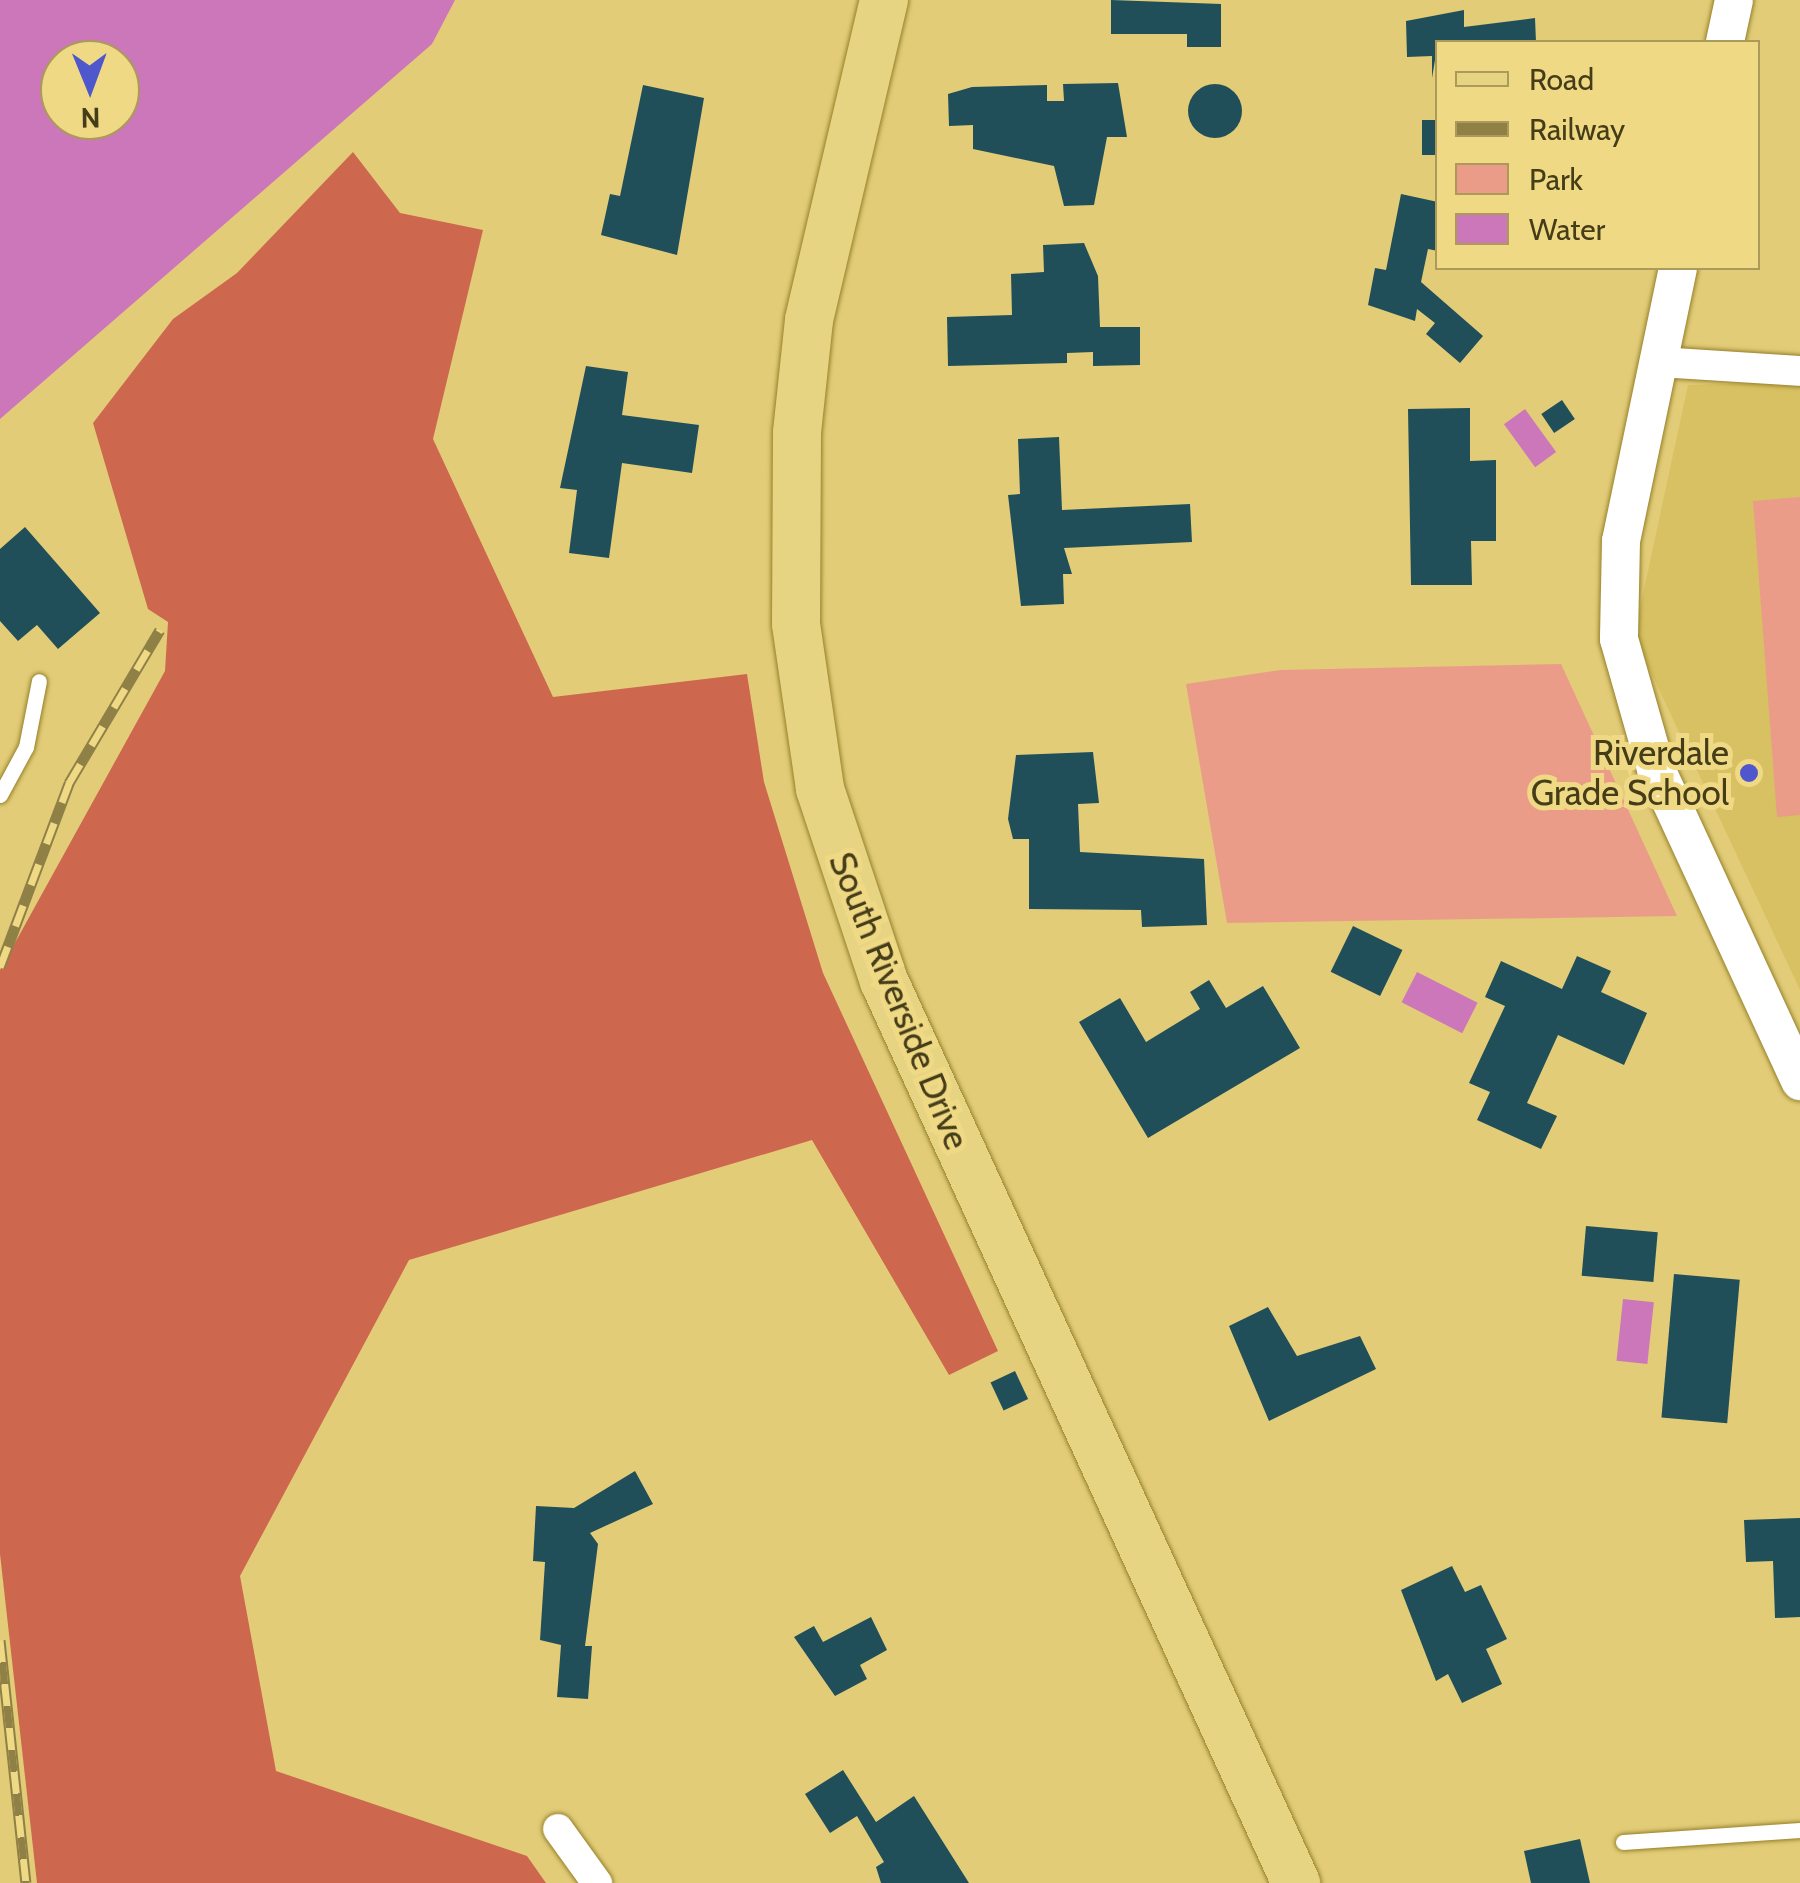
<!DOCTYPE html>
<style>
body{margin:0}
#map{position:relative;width:1800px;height:1883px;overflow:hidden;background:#e2cc78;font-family:Cabin,sans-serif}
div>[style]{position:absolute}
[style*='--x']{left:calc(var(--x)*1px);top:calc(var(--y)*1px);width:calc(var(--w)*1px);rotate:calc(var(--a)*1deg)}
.built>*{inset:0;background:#d8c163}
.green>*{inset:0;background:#ea9c88}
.forest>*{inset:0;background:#cd684e}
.water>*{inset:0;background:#cc77ba;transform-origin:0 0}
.building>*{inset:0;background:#204f5a;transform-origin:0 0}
.round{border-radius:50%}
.roads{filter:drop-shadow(0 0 2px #96812a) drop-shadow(0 0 2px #96812a)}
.service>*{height:15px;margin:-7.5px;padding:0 7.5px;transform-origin:7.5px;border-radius:7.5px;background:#fff}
.minor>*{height:30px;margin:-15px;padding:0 15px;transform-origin:15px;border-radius:15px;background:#fff}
.tertiary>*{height:38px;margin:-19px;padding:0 19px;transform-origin:19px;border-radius:19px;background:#fff}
.primary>*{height:48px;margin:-24px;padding:0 24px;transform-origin:24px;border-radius:24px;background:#e7d483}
.rail>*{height:11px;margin-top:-5.5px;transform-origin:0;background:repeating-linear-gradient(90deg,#efd985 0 22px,#8f8046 0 44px);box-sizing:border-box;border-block:2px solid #8f8046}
.dots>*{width:28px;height:28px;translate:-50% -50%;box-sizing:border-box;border:5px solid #efd985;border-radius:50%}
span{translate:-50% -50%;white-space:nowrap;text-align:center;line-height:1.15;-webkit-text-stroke:10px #efd985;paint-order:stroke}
.poi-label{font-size:35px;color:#453c18}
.right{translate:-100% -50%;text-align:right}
.street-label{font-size:35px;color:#453c18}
.legend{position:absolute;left:1435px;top:40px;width:325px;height:230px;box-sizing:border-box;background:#efd985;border:2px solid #ab9a59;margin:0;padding:12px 18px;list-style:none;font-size:30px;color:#453c18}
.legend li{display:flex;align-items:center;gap:20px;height:50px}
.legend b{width:50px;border:2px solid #ab9a59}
.north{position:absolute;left:40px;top:40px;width:100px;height:100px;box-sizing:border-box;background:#efd985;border:2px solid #ab9a59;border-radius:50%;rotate:179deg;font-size:28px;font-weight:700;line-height:40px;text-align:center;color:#453c18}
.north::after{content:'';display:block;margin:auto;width:35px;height:45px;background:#4f57cd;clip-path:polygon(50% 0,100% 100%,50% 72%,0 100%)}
</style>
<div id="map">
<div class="built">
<div style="clip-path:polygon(1800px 382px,1800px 990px,1634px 636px,1688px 385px)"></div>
</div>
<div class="green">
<div style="clip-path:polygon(1800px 497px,1800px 815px,1777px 817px,1753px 501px)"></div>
<div style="clip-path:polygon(1561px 664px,1677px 916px,1227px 923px,1186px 684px,1281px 670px)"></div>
</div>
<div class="forest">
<div style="clip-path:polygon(353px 152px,400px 213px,483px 230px,433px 439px,553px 697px,747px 674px,764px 782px,823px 973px,998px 1351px,949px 1375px,812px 1140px,409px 1260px,240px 1576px,276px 1771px,527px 1856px,546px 1883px,37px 1883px,0 1554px,0 970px,165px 671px,168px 622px,148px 609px,93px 423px,173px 319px,237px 273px)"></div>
</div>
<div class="water">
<div style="clip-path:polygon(evenodd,0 0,455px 0,432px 44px,0 419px,0 0,120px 60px,120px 120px,60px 120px,60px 60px,120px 60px)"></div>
<div style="left:1525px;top:409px;width:53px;height:26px;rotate:54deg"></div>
<div style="left:1417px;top:972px;width:68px;height:34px;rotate:27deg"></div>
<div style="left:1623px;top:1299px;width:31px;height:62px;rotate:6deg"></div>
</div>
<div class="building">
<div style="clip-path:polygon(1111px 0,1221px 4px,1221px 47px,1187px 47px,1187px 34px,1111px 34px)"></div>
<div style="clip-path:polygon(1464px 10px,1464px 27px,1535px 18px,1536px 42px,1438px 42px,1432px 78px,1432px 56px,1407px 57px,1406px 21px)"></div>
<div style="clip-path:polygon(1118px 83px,1127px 137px,1107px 137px,1094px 205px,1064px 206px,1054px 166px,973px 149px,973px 125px,949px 126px,948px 94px,972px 87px,1047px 85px,1047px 101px,1064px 101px,1063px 84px)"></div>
<div class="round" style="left:1188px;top:84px;width:54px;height:54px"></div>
<div style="clip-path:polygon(643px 85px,704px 98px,677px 255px,601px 235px,610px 194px,620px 196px)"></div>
<div style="left:1422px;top:120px;width:16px;height:35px"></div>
<div style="clip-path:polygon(1401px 194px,1438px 202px,1438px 251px,1428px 249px,1421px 282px,1483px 336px,1460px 363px,1426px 334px,1435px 323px,1417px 309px,1415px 321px,1368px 305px,1375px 268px,1386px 270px)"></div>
<div style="clip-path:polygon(1084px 243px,1098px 276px,1100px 327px,1140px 327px,1140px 365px,1093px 366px,1093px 352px,1067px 353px,1067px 363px,948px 366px,947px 317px,1012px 315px,1011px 274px,1044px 272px,1043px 245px)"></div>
<div style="clip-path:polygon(586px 366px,628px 372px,622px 415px,699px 425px,692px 473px,622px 463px,609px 558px,569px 553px,577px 490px,560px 488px)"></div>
<div style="left:1562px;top:400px;width:23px;height:25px;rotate:56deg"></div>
<div style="clip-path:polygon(1470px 408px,1470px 461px,1496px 460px,1496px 541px,1471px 541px,1472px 585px,1411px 585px,1408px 409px)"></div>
<div style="clip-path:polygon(1059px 437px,1062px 510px,1190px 504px,1192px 542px,1064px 548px,1072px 574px,1063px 574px,1064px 604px,1021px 606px,1008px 495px,1020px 494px,1018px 439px)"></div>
<div style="clip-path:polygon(25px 527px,100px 613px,58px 649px,37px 625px,18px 641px,0 621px,0 549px)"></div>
<div style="clip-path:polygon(1093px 752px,1099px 803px,1078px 804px,1080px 852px,1204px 859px,1207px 925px,1142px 927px,1141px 910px,1029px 909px,1029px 839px,1013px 839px,1008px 819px,1016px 755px)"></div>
<div style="left:1353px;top:926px;width:55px;height:51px;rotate:26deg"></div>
<div style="clip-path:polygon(1577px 956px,1611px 971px,1601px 992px,1647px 1013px,1624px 1065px,1558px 1035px,1527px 1103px,1557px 1116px,1541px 1149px,1477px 1120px,1490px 1092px,1469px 1083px,1505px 1006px,1485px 997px,1501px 961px,1562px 989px)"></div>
<div style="clip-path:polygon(1209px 980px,1226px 1008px,1263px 986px,1300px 1048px,1148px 1138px,1079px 1022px,1120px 998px,1146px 1042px,1200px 1009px,1190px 992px)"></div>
<div style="left:1586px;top:1226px;width:72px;height:50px;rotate:5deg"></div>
<div style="left:1674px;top:1274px;width:66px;height:144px;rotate:5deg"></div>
<div style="clip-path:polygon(1268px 1307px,1297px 1356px,1360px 1336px,1376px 1369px,1269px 1421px,1229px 1326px)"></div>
<div style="left:1015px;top:1371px;width:31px;height:27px;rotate:65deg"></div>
<div style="clip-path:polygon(635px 1471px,653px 1504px,590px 1533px,598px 1544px,585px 1646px,592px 1646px,588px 1699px,557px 1697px,561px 1645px,540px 1640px,545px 1562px,533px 1561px,536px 1506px,574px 1508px)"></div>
<div style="clip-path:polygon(1800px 1518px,1800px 1617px,1775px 1618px,1773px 1561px,1746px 1562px,1744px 1520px)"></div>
<div style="clip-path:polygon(1452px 1566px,1465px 1592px,1481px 1585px,1507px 1639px,1486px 1649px,1502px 1684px,1462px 1703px,1448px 1674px,1436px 1681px,1401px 1590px)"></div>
<div style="clip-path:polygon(871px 1617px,887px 1650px,860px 1665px,867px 1679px,835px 1696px,794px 1637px,814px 1626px,823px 1642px)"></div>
<div style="clip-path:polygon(843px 1770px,876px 1822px,914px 1796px,969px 1883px,881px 1883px,876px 1867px,884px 1862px,857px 1816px,830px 1833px,805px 1794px)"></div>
<div style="clip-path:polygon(1580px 1839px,1590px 1883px,1531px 1883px,1524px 1851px)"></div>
</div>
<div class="roads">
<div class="service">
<div style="--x:0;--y:795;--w:55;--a:-61.6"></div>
<div style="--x:26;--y:747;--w:67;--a:-78.9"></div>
<div style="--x:1623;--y:1842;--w:177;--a:-3.9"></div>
</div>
<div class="minor">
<div style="--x:1658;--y:362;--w:142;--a:3.6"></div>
<div style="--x:558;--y:1829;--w:67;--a:54.2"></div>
</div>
<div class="tertiary">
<div style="--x:1725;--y:42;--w:43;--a:-77.9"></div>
<div style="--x:1678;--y:268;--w:279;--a:101.8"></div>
<div style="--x:1621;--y:541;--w:98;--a:91.2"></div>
<div style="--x:1619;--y:639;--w:135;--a:74.1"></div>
<div style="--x:1656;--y:769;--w:344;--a:65.2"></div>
</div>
<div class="primary">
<div style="--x:884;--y:0;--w:329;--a:103.2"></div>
<div style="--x:809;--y:320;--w:114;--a:96.1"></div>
<div style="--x:797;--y:433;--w:191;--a:90.3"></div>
<div style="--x:796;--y:624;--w:167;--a:81.7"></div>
<div style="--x:820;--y:789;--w:202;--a:71.6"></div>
<div style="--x:884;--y:981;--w:992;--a:65.45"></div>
</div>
</div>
<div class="rail">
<div style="--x:0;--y:967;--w:197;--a:-69.4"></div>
<div style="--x:69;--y:783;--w:178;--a:-59.3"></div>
<div style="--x:0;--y:1640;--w:244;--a:83.9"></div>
</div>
<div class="dots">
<div style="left:1749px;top:773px;background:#4f57cd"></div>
</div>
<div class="poi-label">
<span class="right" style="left:1729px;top:773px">Riverdale<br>Grade School</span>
</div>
<div class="street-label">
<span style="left:899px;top:1001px;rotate:68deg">South Riverside Drive</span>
</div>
<ul class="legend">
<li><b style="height:12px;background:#e7d483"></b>Road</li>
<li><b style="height:12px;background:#8f8046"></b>Railway</li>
<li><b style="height:28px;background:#ea9c88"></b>Park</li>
<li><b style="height:28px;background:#cc77ba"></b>Water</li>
</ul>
<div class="north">N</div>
</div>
